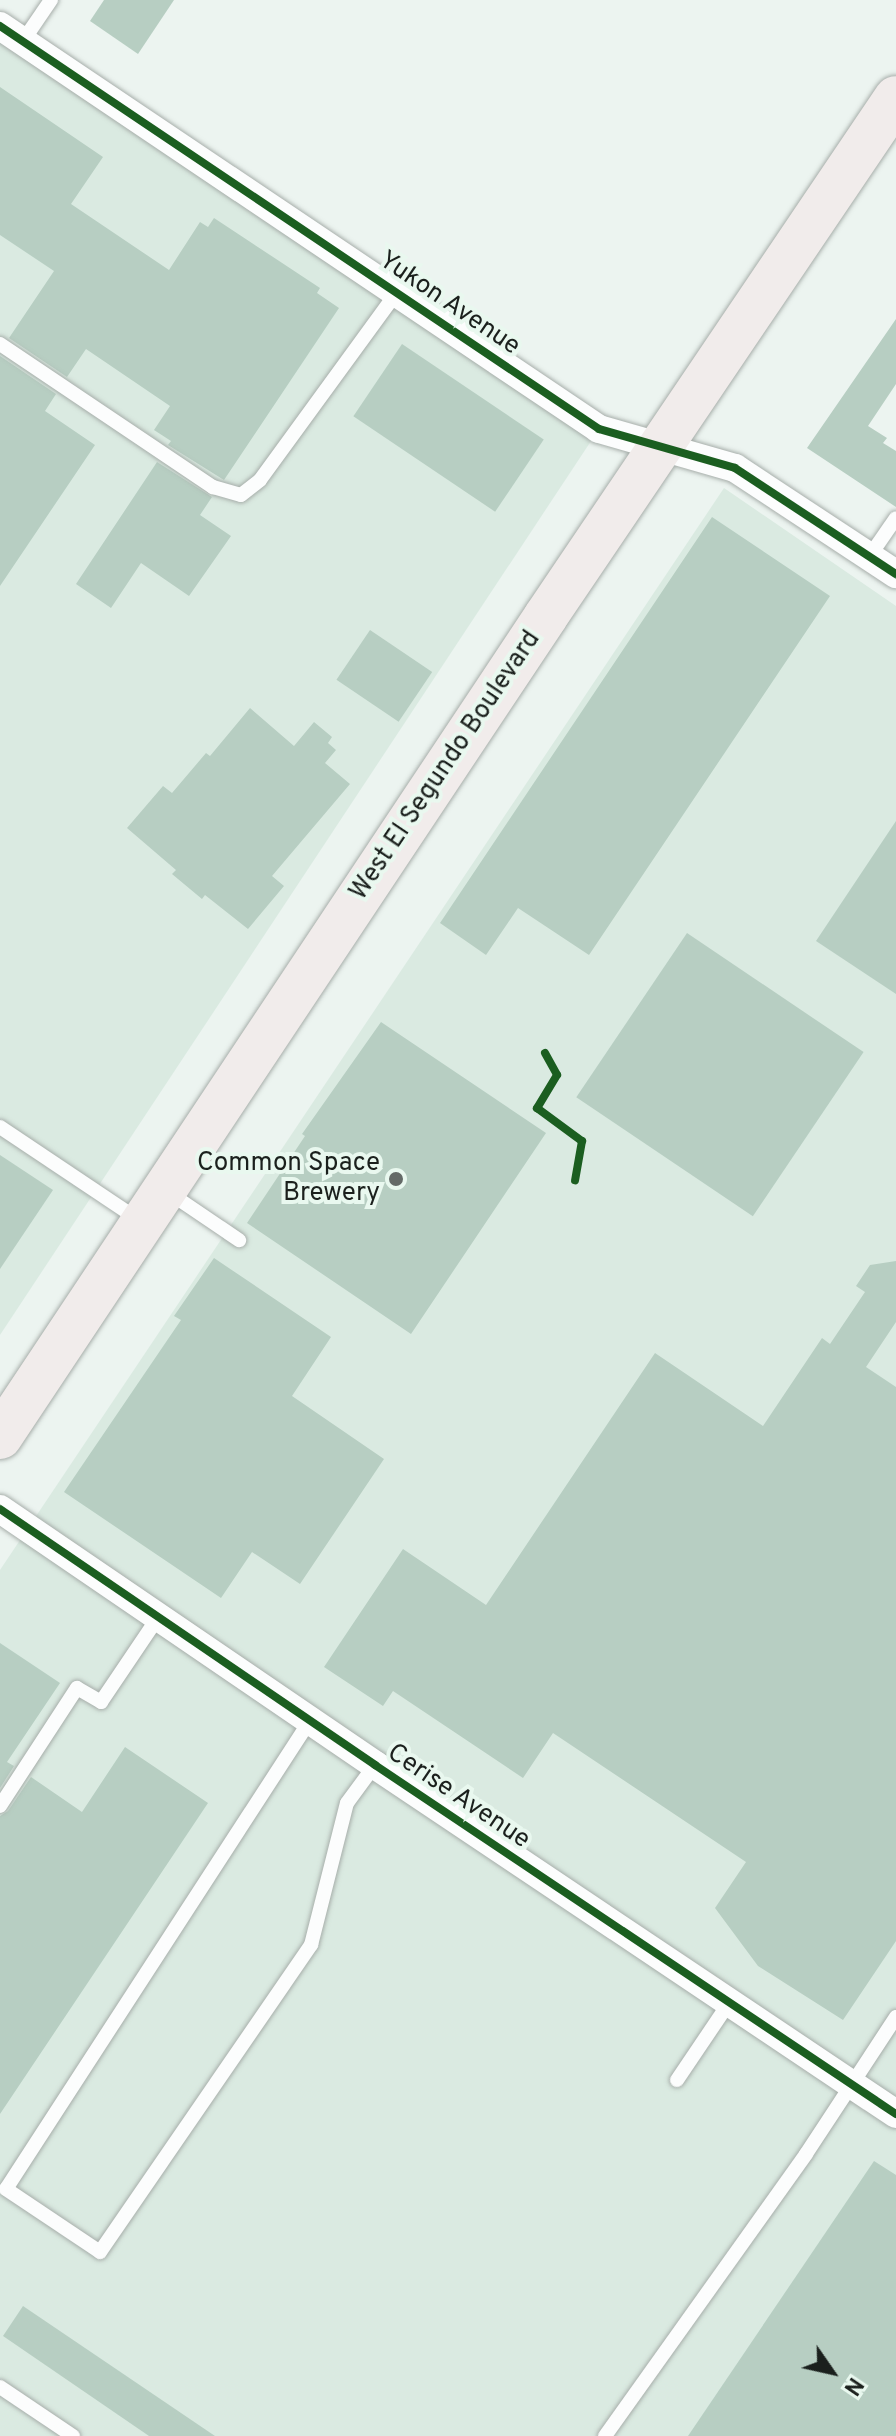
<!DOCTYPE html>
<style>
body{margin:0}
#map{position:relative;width:896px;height:2436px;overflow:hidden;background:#ecf4f0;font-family:Overpass,sans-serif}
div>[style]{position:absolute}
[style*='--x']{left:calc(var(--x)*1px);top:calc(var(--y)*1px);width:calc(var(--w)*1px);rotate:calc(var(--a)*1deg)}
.built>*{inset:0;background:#daeae1}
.building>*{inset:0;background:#b7cec2;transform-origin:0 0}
.roads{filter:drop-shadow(0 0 2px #a7aeaa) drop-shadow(0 0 2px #a7aeaa)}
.service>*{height:14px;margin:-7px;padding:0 7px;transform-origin:7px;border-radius:7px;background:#fcfdfd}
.minor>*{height:28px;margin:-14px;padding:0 14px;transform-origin:14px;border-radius:14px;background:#fcfdfd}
.primary>*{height:44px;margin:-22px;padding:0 22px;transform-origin:22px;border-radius:22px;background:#f1eceb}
.cycleway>*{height:8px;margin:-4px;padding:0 4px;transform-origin:4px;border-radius:4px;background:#1b5e20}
.dots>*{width:22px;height:22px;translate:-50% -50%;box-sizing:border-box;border:4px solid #e9f8ef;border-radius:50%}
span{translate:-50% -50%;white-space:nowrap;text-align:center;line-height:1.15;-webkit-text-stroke:8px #e9f8ef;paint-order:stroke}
.street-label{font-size:26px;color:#1b201d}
.poi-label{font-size:26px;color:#1b201d}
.right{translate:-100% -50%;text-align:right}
.north{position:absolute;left:792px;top:2332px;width:80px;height:80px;-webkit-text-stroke:6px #e9f8ef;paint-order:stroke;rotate:124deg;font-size:22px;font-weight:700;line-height:32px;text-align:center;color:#1b201d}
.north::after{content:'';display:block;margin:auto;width:28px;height:36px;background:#1b201d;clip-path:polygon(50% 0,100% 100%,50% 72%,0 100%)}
</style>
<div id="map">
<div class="built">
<div style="clip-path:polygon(0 26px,599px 429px,0 1335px)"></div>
<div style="clip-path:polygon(724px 488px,896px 606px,896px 2436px,0 2436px,0 1570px)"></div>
</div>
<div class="building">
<div style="clip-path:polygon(104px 0,174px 0,138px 54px,90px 21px)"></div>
<div style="clip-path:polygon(0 87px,103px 157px,71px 204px,169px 270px,200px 222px,208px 227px,214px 218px,320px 288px,317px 293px,339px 308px,224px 480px,168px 445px,171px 441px,154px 430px,170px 406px,86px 349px,67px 377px,9px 338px,54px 271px,0 235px)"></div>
<div style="clip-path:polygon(896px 319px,896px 384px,868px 426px,887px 438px,883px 443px,896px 451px,896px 507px,807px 448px)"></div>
<div style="left:402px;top:344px;width:171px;height:87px;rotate:34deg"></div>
<div style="clip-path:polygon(0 356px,56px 394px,45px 411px,95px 445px,0 586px)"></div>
<div style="clip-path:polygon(157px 462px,212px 497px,200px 515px,231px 536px,189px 596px,141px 563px,111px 608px,76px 584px)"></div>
<div style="clip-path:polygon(712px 517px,830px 596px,589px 955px,518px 908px,486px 955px,440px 923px)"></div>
<div style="left:370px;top:630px;width:75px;height:60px;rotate:34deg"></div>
<div style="clip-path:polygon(250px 708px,294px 746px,314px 722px,332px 737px,328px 743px,336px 750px,325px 763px,350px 784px,272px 876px,284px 886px,248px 929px,205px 895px,202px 899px,172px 874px,176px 870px,127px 828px,163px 786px,172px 793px,206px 753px,210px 756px)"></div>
<div style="clip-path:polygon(896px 821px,896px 994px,816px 941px)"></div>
<div style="left:687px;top:933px;width:213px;height:198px;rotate:34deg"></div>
<div style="clip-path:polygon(381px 1022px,546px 1133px,411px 1334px,247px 1223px,305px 1136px,302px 1134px)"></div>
<div style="clip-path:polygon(0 1155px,53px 1190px,0 1269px)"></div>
<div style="clip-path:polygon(214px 1258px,331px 1337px,292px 1396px,384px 1459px,300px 1584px,252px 1552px,221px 1598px,64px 1492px,181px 1320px,174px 1316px)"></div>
<div style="clip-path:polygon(896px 1261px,896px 1322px,866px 1367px,896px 1387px,896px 1941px,843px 2020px,758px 1966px,715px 1908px,746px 1862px,553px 1733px,523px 1778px,393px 1691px,383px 1706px,324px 1667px,403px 1549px,486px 1605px,655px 1353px,763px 1426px,822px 1338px,830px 1344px,865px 1292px,856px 1286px,870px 1265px)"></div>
<div style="clip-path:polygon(0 1643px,60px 1683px,7px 1762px,14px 1766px,0 1788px)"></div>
<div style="clip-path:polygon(125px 1747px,208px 1803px,0 2114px,0 1816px,8px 1811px,31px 1777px,82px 1812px)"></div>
<div style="clip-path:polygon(874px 2161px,896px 2175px,896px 2436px,688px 2436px)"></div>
<div style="clip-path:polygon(23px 2306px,215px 2436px,149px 2436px,3px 2336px)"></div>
</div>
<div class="roads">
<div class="service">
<div style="--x:23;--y:41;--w:50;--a:-55.7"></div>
<div style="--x:0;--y:344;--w:257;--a:33.9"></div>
<div style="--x:213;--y:487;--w:29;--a:16"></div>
<div style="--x:241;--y:495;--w:24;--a:-38"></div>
<div style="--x:260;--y:480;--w:233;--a:-53.9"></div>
<div style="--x:869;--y:557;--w:47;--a:-55.3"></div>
<div style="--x:0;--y:1127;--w:167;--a:33.8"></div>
<div style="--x:168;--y:1192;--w:86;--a:34.1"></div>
<div style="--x:311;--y:1719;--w:560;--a:122.98"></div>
<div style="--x:6;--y:2189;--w:113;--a:33.8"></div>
<div style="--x:100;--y:2252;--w:373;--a:-55.5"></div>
<div style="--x:311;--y:1945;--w:146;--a:-75.8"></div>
<div style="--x:347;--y:1803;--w:47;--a:-53.6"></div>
<div style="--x:0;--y:1806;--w:141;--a:-56.9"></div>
<div style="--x:77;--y:1688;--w:28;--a:30"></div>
<div style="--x:101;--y:1702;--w:104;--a:-56"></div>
<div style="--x:677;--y:2080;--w:93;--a:-56"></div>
<div style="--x:0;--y:2387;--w:88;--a:33.9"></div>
<div style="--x:605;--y:2436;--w:346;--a:-54.5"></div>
<div style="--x:806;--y:2154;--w:164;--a:-56.7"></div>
</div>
<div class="minor">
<div style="--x:0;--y:26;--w:722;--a:33.93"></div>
<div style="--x:599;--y:429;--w:141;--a:16"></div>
<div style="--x:735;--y:468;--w:193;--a:33.4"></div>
<div style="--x:0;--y:1509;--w:454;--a:34.3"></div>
<div style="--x:375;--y:1765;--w:627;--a:33.82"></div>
</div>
<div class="primary">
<div style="--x:0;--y:1437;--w:986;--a:-56.37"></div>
<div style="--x:546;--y:616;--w:625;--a:-55.95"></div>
</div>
</div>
<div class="cycleway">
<div style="--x:0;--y:26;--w:722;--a:33.93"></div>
<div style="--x:599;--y:429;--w:141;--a:16"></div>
<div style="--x:735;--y:468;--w:193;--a:33.4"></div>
<div style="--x:545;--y:1053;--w:25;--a:61"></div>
<div style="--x:557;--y:1075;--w:39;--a:121"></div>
<div style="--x:537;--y:1108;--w:56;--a:36.3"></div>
<div style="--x:582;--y:1141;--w:40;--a:100"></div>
<div style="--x:0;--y:1509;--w:454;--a:34.3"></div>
<div style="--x:375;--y:1765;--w:627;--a:33.82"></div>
</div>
<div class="dots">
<div style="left:396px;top:1179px;background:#646a67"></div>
</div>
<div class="street-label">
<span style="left:449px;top:304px;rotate:34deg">Yukon Avenue</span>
<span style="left:446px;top:766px;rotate:-56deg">West El Segundo Boulevard</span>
<span style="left:458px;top:1797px;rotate:34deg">Cerise Avenue</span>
</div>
<div class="poi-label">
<span class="right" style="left:380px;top:1179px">Common Space<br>Brewery</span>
</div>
<div class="north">N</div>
</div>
